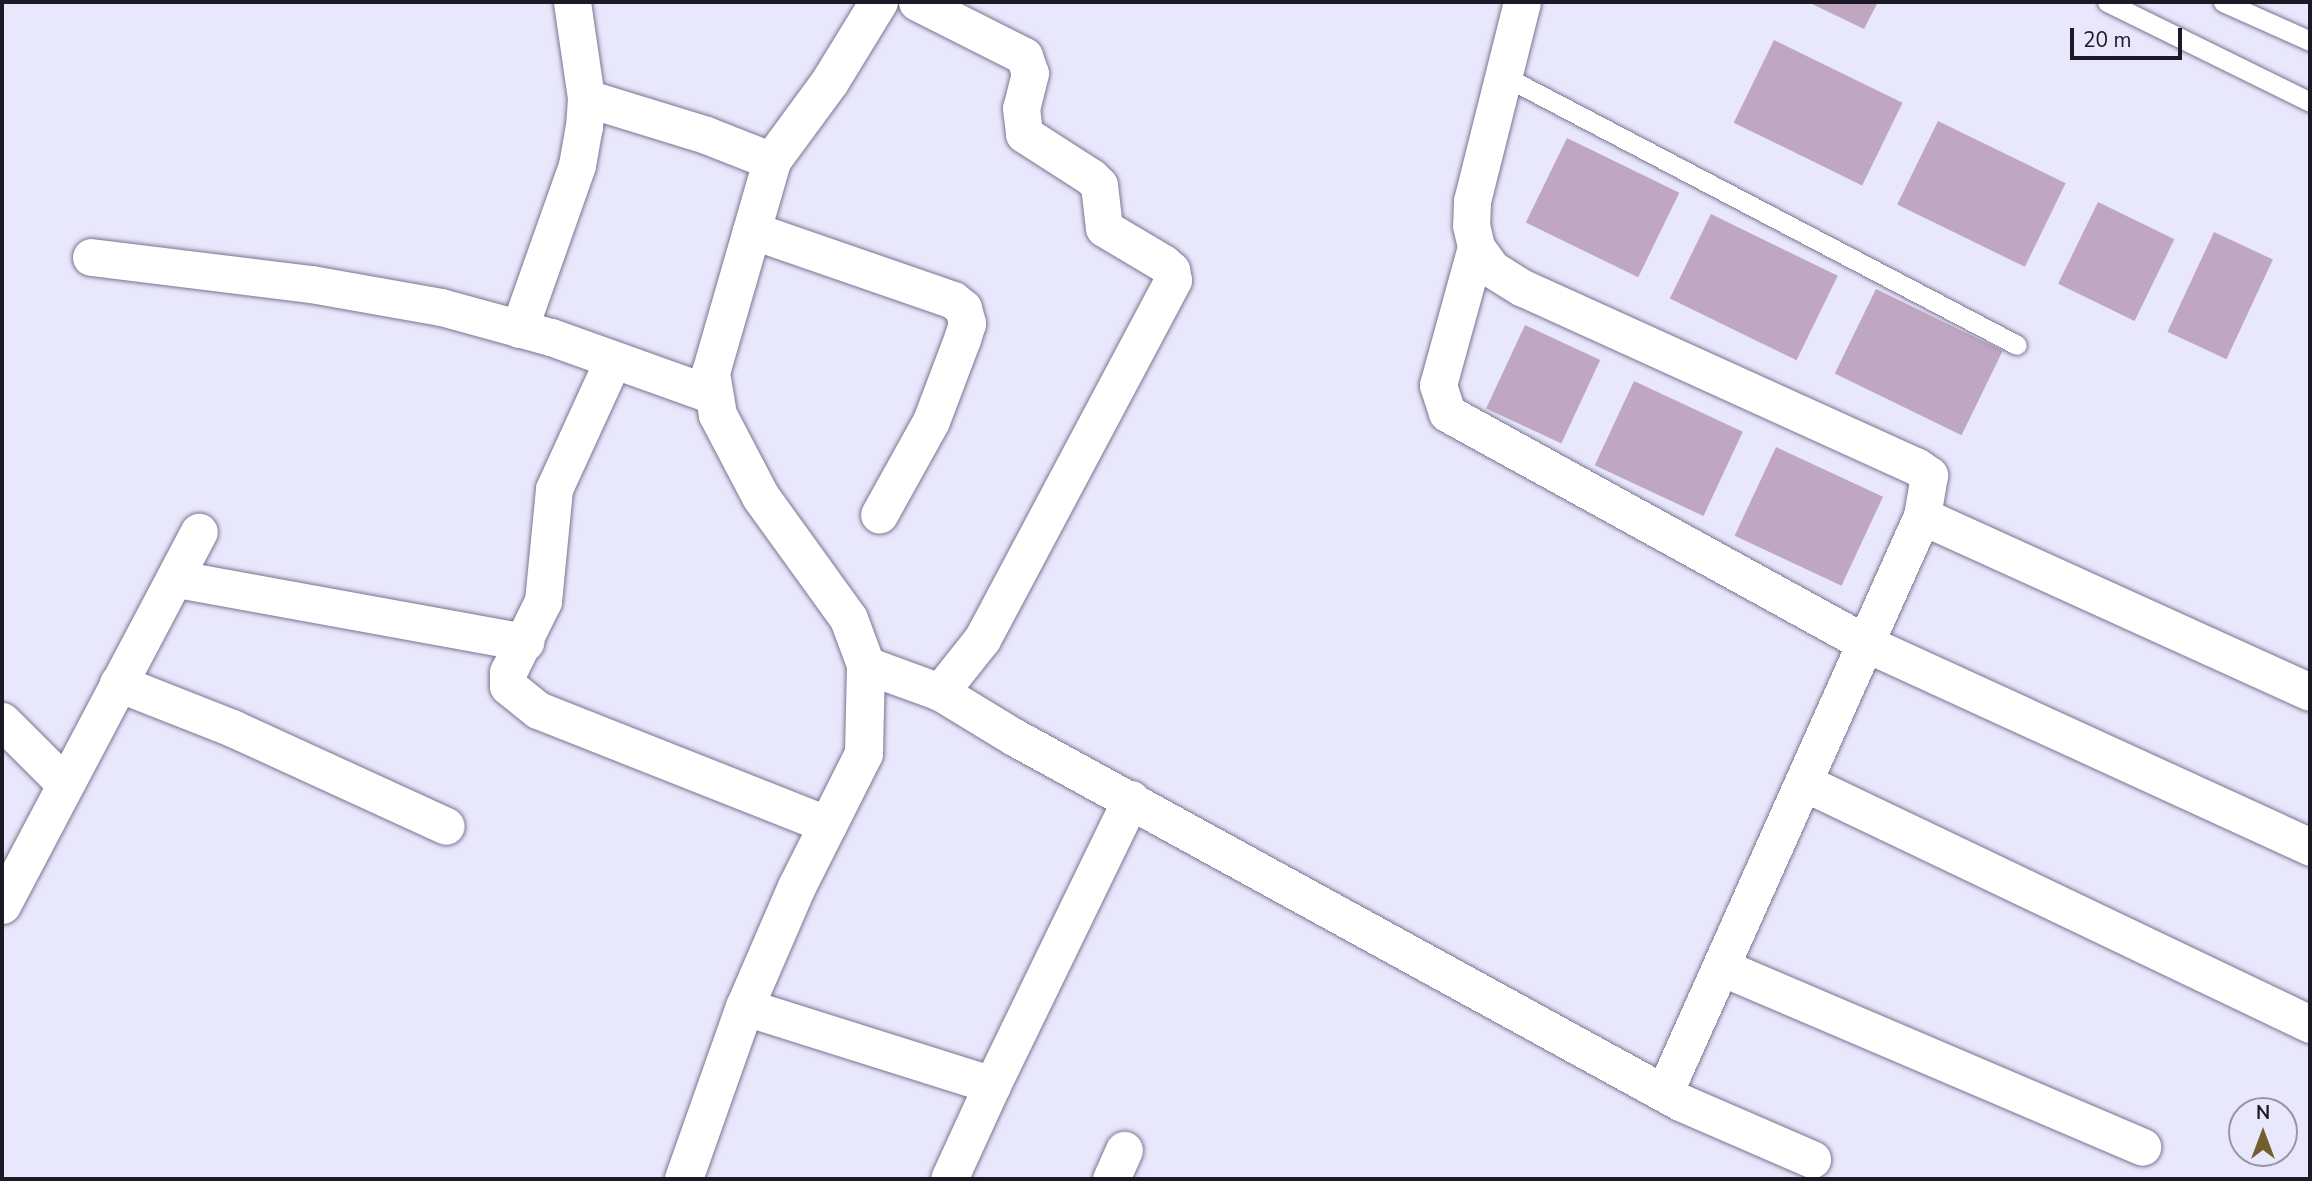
<!DOCTYPE html>
<style>
body{margin:0}
#map{position:relative;width:2312px;height:1181px;overflow:hidden;background:#e9e7fb;font-family:"Nunito Sans",sans-serif}
div>[style]{position:absolute}
[style*='--x']{left:calc(var(--x)*1px);top:calc(var(--y)*1px);width:calc(var(--w)*1px);rotate:calc(var(--a)*1deg)}
.building>*{inset:0;background:#bfa7c1;transform-origin:0 0}
.roads{filter:drop-shadow(0 0 2px #797592) drop-shadow(0 0 2px #797592)}
.lane>*{height:19px;margin:-9.5px;padding:0 9.5px;transform-origin:9.5px;border-radius:9.5px;background:#fff}
.street>*{height:37px;margin:-18.5px;padding:0 18.5px;transform-origin:18.5px;border-radius:18.5px;background:#fff}
.secondary>*{height:38px;margin:-19px;padding:0 19px;transform-origin:19px;border-radius:19px;background:#fff}
span{translate:-50% -50%;white-space:nowrap;text-align:center;line-height:1.15;-webkit-text-stroke:5px #e9e7fb;paint-order:stroke}
.frame{position:absolute;inset:0;border:4px solid #1b1925;pointer-events:none}
.north{position:absolute;left:2228px;top:1097px;width:70px;height:70px;box-sizing:border-box;background:#e9e7fb;border:2px solid #9795a5;border-radius:50%;rotate:0deg;font-size:19px;font-weight:700;line-height:28px;text-align:center;color:#1b1925}
.north::after{content:'';display:block;margin:auto;width:24px;height:32px;background:#735f2e;clip-path:polygon(50% 0,100% 100%,50% 72%,0 100%)}
.scale{position:absolute;left:2070px;top:28px;width:112px;height:32px;box-sizing:border-box;border:4px solid #1b1925;border-top:0;padding-left:9px;font-size:21px;line-height:24px;white-space:nowrap;color:#1b1925;-webkit-text-stroke:5px #e9e7fb;paint-order:stroke}
</style>
<div id="map">
<div class="building">
<div style="clip-path:polygon(1808px 2px,1878px 2px,1864px 29px)"></div>
<div style="left:1774px;top:40px;width:143px;height:92px;rotate:26deg"></div>
<div style="left:1938px;top:121px;width:142px;height:93px;rotate:26deg"></div>
<div style="left:1567px;top:138px;width:125px;height:94px;rotate:26deg"></div>
<div style="left:2098px;top:202px;width:85px;height:91px;rotate:26deg"></div>
<div style="left:1711px;top:214px;width:141px;height:94px;rotate:26deg"></div>
<div style="left:2214px;top:232px;width:65px;height:110px;rotate:25deg"></div>
<div style="left:1876px;top:289px;width:141px;height:94px;rotate:26deg"></div>
<div style="left:1525px;top:325px;width:83px;height:92px;rotate:25deg"></div>
<div style="left:1634px;top:381px;width:120px;height:93px;rotate:25deg"></div>
<div style="left:1776px;top:447px;width:118px;height:98px;rotate:25deg"></div>
</div>
<div class="roads">
<div class="lane">
<div style="--x:2107;--y:2;--w:226;--a:26.2"></div>
<div style="--x:2223;--y:2;--w:95;--a:24.1"></div>
<div style="--x:1502;--y:75;--w:581;--a:27.67"></div>
</div>
<div class="street">
<div style="--x:917;--y:2;--w:120;--a:26.8"></div>
<div style="--x:1024;--y:56;--w:18;--a:71"></div>
<div style="--x:1030;--y:73;--w:36;--a:104"></div>
<div style="--x:1021;--y:108;--w:26;--a:83"></div>
<div style="--x:1024;--y:134;--w:80;--a:32.7"></div>
<div style="--x:1091;--y:177;--w:11;--a:45"></div>
<div style="--x:1099;--y:185;--w:43;--a:83.4"></div>
<div style="--x:1104;--y:228;--w:69;--a:30.7"></div>
<div style="--x:1163;--y:263;--w:11;--a:41"></div>
<div style="--x:1171;--y:270;--w:10;--a:79"></div>
<div style="--x:1173;--y:280;--w:407;--a:118"></div>
<div style="--x:982;--y:639;--w:68;--a:128.4"></div>
<div style="--x:1522;--y:2;--w:205;--a:104.1"></div>
<div style="--x:1472;--y:201;--w:24;--a:92"></div>
<div style="--x:1471;--y:225;--w:23;--a:77"></div>
<div style="--x:1476;--y:247;--w:27;--a:54"></div>
<div style="--x:1492;--y:269;--w:36;--a:32"></div>
<div style="--x:1523;--y:288;--w:431;--a:24.4"></div>
<div style="--x:1916;--y:466;--w:16;--a:35"></div>
<div style="--x:1929;--y:475;--w:42;--a:99.7"></div>
<div style="--x:586;--y:98;--w:126;--a:17.1"></div>
<div style="--x:706;--y:135;--w:71;--a:21.5"></div>
<div style="--x:751;--y:230;--w:214;--a:19.1"></div>
<div style="--x:953;--y:300;--w:13;--a:39"></div>
<div style="--x:963;--y:308;--w:16;--a:75"></div>
<div style="--x:967;--y:323;--w:17;--a:107"></div>
<div style="--x:962;--y:339;--w:88;--a:110.7"></div>
<div style="--x:931;--y:421;--w:107;--a:119"></div>
<div style="--x:1476;--y:247;--w:143;--a:105.4"></div>
<div style="--x:1438;--y:385;--w:29;--a:72"></div>
<div style="--x:1447;--y:413;--w:477;--a:28.8"></div>
<div style="--x:1865;--y:643;--w:490;--a:24.6"></div>
<div style="--x:91;--y:257;--w:222;--a:7"></div>
<div style="--x:311;--y:284;--w:132;--a:10"></div>
<div style="--x:441;--y:307;--w:114;--a:15.3"></div>
<div style="--x:551;--y:337;--w:172;--a:19.7"></div>
<div style="--x:519;--y:329;--w:174;--a:-70.5"></div>
<div style="--x:577;--y:165;--w:39;--a:-80"></div>
<div style="--x:584;--y:127;--w:29;--a:-86"></div>
<div style="--x:586;--y:98;--w:97;--a:-98.3"></div>
<div style="--x:613;--y:360;--w:142;--a:114.6"></div>
<div style="--x:554;--y:489;--w:113;--a:95.6"></div>
<div style="--x:543;--y:601;--w:79;--a:116.2"></div>
<div style="--x:508;--y:672;--w:14;--a:90"></div>
<div style="--x:508;--y:686;--w:38;--a:39"></div>
<div style="--x:538;--y:710;--w:312;--a:21.6"></div>
<div style="--x:178;--y:579;--w:353;--a:10.3"></div>
<div style="--x:866;--y:665;--w:79;--a:20"></div>
<div style="--x:940;--y:692;--w:87;--a:31.3"></div>
<div style="--x:1014;--y:737;--w:759;--a:28.72"></div>
<div style="--x:1680;--y:1102;--w:144;--a:23.4"></div>
<div style="--x:118;--y:683;--w:123;--a:21.5"></div>
<div style="--x:232;--y:728;--w:235;--a:24.6"></div>
<div style="--x:2;--y:721;--w:89;--a:45"></div>
<div style="--x:1803;--y:782;--w:562;--a:25.52"></div>
<div style="--x:2;--y:905;--w:422;--a:-62.2"></div>
<div style="--x:1721;--y:967;--w:458;--a:23.1"></div>
<div style="--x:745;--y:1007;--w:259;--a:17.5"></div>
<div style="--x:992;--y:1085;--w:103;--a:114.6"></div>
<div style="--x:992;--y:1085;--w:318;--a:-64.1"></div>
<div style="--x:1664;--y:1093;--w:632;--a:-65.91"></div>
<div style="--x:1922;--y:516;--w:426;--a:24.4"></div>
<div style="--x:1111;--y:1179;--w:32;--a:-66"></div>
</div>
<div class="secondary">
<div style="--x:684;--y:1179;--w:182;--a:-70.5"></div>
<div style="--x:745;--y:1007;--w:131;--a:-66.6"></div>
<div style="--x:797;--y:887;--w:149;--a:-63.3"></div>
<div style="--x:864;--y:754;--w:89;--a:-88.7"></div>
<div style="--x:866;--y:665;--w:49;--a:-110.3"></div>
<div style="--x:849;--y:619;--w:150;--a:-125.8"></div>
<div style="--x:761;--y:497;--w:93;--a:-117.7"></div>
<div style="--x:718;--y:415;--w:43;--a:-99.5"></div>
<div style="--x:711;--y:373;--w:221;--a:-73.9"></div>
<div style="--x:772;--y:161;--w:98;--a:-53.7"></div>
<div style="--x:830;--y:82;--w:94;--a:-58.5"></div>
</div>
</div>
<div class="frame"></div>
<div class="north">N</div>
<div class="scale">20 m</div>
</div>
